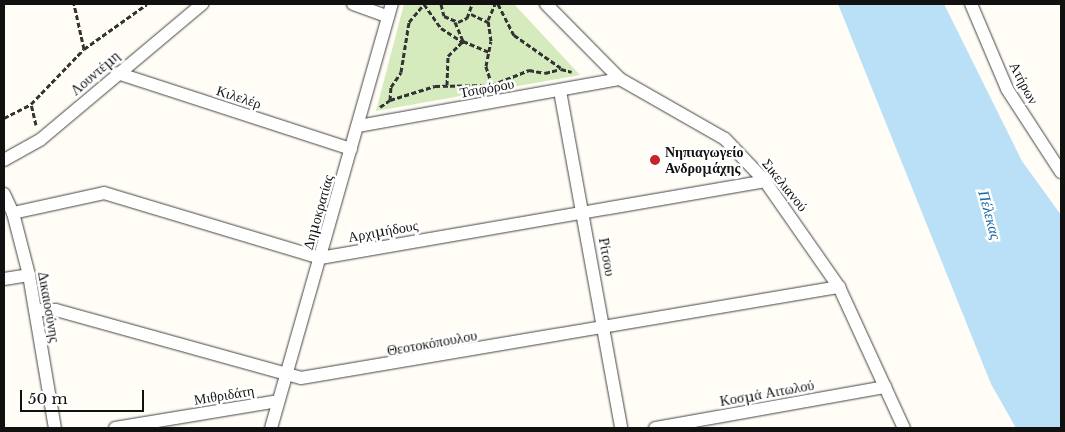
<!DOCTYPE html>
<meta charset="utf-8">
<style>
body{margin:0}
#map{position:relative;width:1065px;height:432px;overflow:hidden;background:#fffdf5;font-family:"Libre Baskerville",serif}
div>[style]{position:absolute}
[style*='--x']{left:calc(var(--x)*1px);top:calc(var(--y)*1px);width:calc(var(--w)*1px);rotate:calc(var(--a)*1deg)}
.green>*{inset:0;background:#d5ebbd}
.water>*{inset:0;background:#b9e0f7}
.path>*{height:3px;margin-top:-1.5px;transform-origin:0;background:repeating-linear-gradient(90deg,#333 0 5px,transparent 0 7.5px)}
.roads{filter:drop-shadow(0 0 1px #444) drop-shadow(0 0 1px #444)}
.minor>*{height:12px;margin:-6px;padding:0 6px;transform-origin:6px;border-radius:6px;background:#fff}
.dots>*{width:14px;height:14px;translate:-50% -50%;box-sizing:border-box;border:2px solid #fff;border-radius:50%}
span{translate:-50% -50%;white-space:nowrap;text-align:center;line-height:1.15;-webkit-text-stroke:5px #fff;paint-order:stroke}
.street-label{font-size:14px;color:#111}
.poi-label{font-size:14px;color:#111;font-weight:700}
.left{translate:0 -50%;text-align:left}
.water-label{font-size:15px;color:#1768a6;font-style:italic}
.frame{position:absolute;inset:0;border:5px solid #111;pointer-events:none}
.scale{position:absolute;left:20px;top:390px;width:124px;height:22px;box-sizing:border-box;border:2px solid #111;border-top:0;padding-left:6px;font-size:15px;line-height:18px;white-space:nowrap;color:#111;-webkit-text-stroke:4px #fff;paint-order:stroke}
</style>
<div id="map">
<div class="green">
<div style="clip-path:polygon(404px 4px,514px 4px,580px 75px,376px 111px)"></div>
</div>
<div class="water">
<div style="clip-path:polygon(838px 4px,944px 4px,1022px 161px,1061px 215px,1061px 428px,1016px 428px,991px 384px)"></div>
</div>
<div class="path">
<div style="--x:424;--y:4;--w:29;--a:55"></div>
<div style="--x:441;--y:28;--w:30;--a:33"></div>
<div style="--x:441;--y:4;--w:12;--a:76"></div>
<div style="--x:444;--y:16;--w:15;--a:23"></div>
<div style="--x:458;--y:22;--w:10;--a:-24"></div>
<div style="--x:467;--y:18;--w:15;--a:-70"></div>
<div style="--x:498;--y:4;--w:35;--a:63"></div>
<div style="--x:514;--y:35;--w:57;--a:35.1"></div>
<div style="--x:471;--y:14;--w:19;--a:25"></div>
<div style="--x:455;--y:22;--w:21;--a:67"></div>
<div style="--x:463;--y:41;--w:28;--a:23"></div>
<div style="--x:84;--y:49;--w:77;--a:-35.5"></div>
<div style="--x:447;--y:85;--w:29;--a:-88"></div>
<div style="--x:448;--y:56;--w:20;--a:-45"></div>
<div style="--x:492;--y:85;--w:20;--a:-108"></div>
<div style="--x:486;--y:66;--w:25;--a:-79"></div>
<div style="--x:491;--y:41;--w:21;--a:-98"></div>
<div style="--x:488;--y:20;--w:17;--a:-66"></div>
<div style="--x:390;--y:100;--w:47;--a:-17.3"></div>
<div style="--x:435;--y:86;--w:57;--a:-1"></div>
<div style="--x:492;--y:85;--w:40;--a:-22"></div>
<div style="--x:529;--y:70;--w:16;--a:11"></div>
<div style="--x:545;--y:73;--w:16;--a:-14"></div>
<div style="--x:561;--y:69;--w:11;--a:15"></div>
<div style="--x:380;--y:107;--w:12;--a:-35"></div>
<div style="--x:390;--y:100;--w:13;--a:-86"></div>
<div style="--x:391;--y:87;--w:18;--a:-56"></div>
<div style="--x:401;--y:72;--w:51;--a:-80.9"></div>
<div style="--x:409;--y:22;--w:23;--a:-50"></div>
<div style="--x:4;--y:118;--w:30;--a:-27"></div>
<div style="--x:36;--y:125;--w:22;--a:-103"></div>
<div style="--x:31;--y:104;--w:76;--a:-46.1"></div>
<div style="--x:84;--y:49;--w:46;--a:-102.5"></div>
</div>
<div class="roads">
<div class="minor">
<div style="--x:353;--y:4;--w:37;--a:20"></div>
<div style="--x:546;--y:4;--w:105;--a:45.4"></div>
<div style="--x:620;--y:79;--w:121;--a:29.7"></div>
<div style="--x:725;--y:139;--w:58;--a:46.4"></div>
<div style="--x:765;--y:181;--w:129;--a:55.1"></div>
<div style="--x:839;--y:287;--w:155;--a:65.3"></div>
<div style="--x:971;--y:4;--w:92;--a:67"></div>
<div style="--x:1007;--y:89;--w:99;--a:57"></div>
<div style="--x:117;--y:73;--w:246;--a:18"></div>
<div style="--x:560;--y:91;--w:342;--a:79.7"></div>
<div style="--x:358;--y:126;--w:266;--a:-10.2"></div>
<div style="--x:4;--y:160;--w:41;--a:-29.1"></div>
<div style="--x:40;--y:140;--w:212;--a:-40"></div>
<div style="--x:4;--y:194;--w:21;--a:65"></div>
<div style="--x:13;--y:213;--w:64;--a:75.5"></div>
<div style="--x:29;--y:275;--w:155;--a:80.4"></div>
<div style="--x:13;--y:213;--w:93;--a:-12.4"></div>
<div style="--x:104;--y:193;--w:226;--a:16.7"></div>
<div style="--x:320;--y:258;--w:452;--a:-9.8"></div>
<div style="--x:4;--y:279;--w:25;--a:-9"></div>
<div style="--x:35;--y:310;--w:21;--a:0"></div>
<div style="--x:56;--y:310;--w:254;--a:15.5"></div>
<div style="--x:301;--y:378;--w:546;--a:-9.6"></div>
<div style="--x:115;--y:428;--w:165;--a:-9.4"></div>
<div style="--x:271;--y:428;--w:441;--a:-74.1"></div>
<div style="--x:655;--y:428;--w:234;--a:-10.1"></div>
</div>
</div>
<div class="dots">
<div style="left:655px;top:160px;background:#c4262e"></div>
</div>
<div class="street-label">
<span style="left:95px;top:73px;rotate:-41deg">Λουντέμη</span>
<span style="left:1024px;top:83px;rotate:62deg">Ατήρων</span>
<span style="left:487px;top:88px;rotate:-10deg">Τσιφόρου</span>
<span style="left:239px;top:97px;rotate:18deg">Κιλελέρ</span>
<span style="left:785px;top:185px;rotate:51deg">Σικελιανού</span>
<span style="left:318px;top:212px;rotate:-74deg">Δημοκρατίας</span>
<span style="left:383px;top:231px;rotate:-10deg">Αρχιμήδους</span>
<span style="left:607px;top:257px;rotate:80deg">Ρίτσου</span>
<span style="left:49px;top:307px;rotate:80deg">Δικαιοσύνης</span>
<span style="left:432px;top:343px;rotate:-10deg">Θεοτοκόπουλου</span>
<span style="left:767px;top:393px;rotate:-10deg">Κοσμά Αιτωλού</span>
<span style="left:224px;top:395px;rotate:-9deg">Μιθριδάτη</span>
</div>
<div class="poi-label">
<span class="left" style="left:665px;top:160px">Νηπιαγωγείο<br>Ανδρομάχης</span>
</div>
<div class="water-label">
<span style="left:990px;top:215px;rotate:75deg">Πέλεκας</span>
</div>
<div class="frame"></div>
<div class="scale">50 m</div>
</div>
